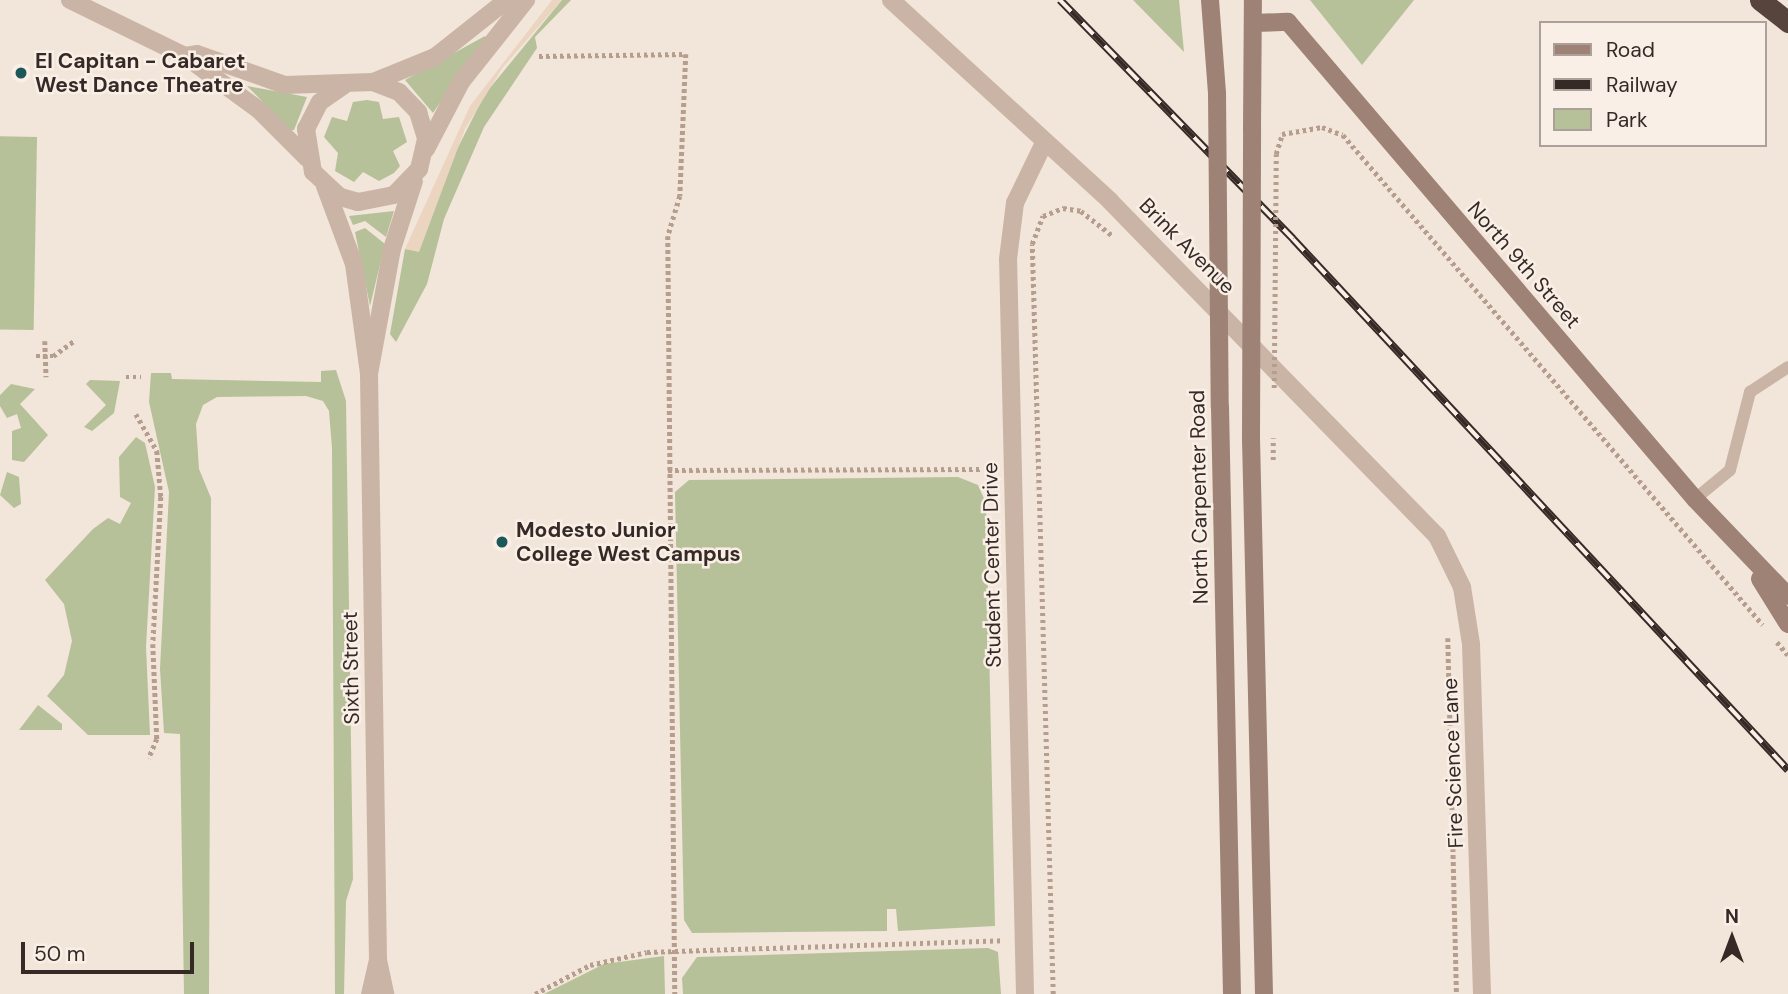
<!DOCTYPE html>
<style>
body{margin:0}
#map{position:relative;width:1788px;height:994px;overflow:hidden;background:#f2e5d9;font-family:"DM Sans",sans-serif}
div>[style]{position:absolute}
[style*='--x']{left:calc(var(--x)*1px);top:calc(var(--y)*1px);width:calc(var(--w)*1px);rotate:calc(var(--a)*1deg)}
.green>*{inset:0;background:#b6c199;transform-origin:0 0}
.plaza>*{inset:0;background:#ebd5c0}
.path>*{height:4.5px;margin-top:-2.25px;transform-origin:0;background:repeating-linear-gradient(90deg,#b69e8f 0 3.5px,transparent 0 7px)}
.lane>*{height:12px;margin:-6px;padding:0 6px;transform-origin:6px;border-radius:6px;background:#cab4a5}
.street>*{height:18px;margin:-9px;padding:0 9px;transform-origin:9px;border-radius:9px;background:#cab4a5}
.secondary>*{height:18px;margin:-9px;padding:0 9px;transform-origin:9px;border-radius:9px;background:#9e8276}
.highway>*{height:21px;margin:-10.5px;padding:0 10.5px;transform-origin:10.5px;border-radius:10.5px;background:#57443d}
.rail>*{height:8px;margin-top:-4px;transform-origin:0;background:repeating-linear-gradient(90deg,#faefe6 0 16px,#362a27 0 32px);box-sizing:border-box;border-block:2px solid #362a27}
.path-bridge>*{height:4.5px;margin-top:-2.25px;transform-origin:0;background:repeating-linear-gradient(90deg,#b69e8f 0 3.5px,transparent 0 7px)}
.secondary-bridge>*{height:18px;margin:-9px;padding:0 9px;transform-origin:9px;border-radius:9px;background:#9e8276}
.dots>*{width:19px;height:19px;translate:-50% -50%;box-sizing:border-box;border:4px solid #faefe6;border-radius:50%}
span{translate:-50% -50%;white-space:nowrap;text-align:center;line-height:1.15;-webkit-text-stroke:5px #faefe6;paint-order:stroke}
.poi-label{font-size:21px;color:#362a27;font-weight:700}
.left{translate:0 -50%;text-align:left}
.street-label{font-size:21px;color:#362a27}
.legend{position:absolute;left:1539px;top:21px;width:228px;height:126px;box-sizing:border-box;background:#faefe6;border:2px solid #aca09a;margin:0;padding:9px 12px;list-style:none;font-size:21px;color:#362a27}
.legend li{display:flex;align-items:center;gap:14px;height:35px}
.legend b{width:35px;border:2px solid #aca09a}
.north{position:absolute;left:1697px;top:903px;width:70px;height:70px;-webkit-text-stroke:5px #faefe6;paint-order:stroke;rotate:0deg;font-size:19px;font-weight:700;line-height:28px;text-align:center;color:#362a27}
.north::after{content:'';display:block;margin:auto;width:24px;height:32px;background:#362a27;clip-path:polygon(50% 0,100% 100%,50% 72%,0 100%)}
.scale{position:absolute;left:21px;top:942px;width:173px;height:32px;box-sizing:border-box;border:4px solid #362a27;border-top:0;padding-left:9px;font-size:21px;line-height:24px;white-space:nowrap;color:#362a27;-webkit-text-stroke:5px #faefe6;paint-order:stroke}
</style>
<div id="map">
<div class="green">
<div style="clip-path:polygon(562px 0,571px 0,535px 37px,537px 48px,484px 127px,444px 219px,427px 284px,396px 342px,390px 334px,405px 249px,419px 251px,440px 183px,485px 94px)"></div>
<div style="clip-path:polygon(1133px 0,1179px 0,1184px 52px)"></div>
<div style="clip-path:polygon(1310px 0,1414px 0,1362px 65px)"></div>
<div style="clip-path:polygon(485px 36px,485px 38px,433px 113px,405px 80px)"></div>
<div style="clip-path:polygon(247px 86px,307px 97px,294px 130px,291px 130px)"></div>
<div style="clip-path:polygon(367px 100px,379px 102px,383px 119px,399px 117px,407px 142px,393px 151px,400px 166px,394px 173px,379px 181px,363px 172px,354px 182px,335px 171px,338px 153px,324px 137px,332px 117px,347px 121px,353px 102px)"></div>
<div style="left:37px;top:137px;width:193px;height:37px;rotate:91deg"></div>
<div style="clip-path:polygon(394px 211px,386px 237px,365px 221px,353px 225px,349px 216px)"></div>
<div style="clip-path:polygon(365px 228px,385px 244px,370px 306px,355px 232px)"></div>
<div style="clip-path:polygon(336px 370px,346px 401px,353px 879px,346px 901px,344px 994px,335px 994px,332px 448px,329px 411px,323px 401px,306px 396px,217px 397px,203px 405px,196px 424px,199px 469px,211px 498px,209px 994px,184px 994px,180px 734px,164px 733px,160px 669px,169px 492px,149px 402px,151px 373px,171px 373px,172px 379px,321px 382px,321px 371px)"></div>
<div style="clip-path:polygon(90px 380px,120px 381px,114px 413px,92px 431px,84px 427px,106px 405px,86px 384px)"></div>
<div style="clip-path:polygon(11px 384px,35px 389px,20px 404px,48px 435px,24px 462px,12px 460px,12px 431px,21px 428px,17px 414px,7px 418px,0 406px,0 395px)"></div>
<div style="clip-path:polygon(136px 437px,145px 443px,155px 487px,146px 647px,150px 735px,88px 735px,47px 696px,64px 675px,72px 641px,64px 604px,45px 580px,93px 529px,108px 518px,120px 524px,131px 503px,120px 497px,119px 457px)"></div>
<div style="clip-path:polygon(7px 472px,19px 477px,21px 504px,14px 508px,0 495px)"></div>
<div style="clip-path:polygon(958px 477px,978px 485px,986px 503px,995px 926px,898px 931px,896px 909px,887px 909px,887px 931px,692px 933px,684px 920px,675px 492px,689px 480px)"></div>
<div style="clip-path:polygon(38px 705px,62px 724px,62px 730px,19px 730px)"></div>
<div style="clip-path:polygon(988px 948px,998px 952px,1001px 994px,683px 994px,682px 978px,697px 957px)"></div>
<div style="clip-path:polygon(664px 956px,665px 994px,544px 994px,604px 964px)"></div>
</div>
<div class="plaza">
<div style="clip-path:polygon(552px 0,562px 0,503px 67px,465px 129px,419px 252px,405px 249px,470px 106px)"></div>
</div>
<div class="path">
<div style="--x:539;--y:56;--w:147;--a:-0.8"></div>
<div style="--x:686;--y:54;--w:142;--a:92.4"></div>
<div style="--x:680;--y:196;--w:42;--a:106.7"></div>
<div style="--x:668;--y:236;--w:758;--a:89.47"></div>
<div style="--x:1276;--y:154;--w:21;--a:-73"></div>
<div style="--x:1282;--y:134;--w:41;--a:-9.9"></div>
<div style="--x:1322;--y:127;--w:22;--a:21"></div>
<div style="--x:1343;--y:135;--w:645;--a:49.4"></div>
<div style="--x:45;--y:341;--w:36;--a:88"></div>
<div style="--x:36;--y:356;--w:17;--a:0"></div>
<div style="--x:53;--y:356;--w:26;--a:-36"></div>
<div style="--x:126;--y:377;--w:15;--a:0"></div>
<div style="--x:136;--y:414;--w:43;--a:60.4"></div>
<div style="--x:157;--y:451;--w:46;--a:85"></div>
<div style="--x:161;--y:497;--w:147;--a:93.1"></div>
<div style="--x:153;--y:644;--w:95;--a:87.6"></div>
<div style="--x:157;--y:739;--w:21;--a:113"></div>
<div style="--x:668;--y:470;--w:314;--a:-0.2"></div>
<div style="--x:1448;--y:638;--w:356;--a:88.6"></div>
<div style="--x:1777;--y:642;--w:17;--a:50"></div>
<div style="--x:535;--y:994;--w:62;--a:-27.8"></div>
<div style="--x:590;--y:965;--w:58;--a:-12.8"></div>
<div style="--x:647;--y:952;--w:357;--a:-1.9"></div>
<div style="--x:1053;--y:994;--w:750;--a:-91.6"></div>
<div style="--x:1032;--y:244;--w:30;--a:-69"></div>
<div style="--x:1043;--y:216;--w:22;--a:-22"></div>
<div style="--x:1063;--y:208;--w:18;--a:9"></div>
<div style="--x:1081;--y:211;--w:39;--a:38"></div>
</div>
<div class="lane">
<div style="--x:1695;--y:499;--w:45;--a:-39.6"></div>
<div style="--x:1730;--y:470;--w:81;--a:-75.6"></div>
<div style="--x:1750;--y:392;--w:45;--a:-33.3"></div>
</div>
<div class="street">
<div style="--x:70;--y:0;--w:128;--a:26"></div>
<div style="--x:185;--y:56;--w:92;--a:36.1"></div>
<div style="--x:259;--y:110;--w:68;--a:45"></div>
<div style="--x:891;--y:0;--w:297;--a:42.5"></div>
<div style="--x:1110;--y:201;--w:468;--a:45.7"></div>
<div style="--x:1437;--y:536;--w:57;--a:63.9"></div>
<div style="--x:1462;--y:587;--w:58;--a:81"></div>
<div style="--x:1471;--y:644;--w:350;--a:88.2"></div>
<div style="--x:185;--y:56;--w:12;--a:-9"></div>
<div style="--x:197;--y:54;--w:93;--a:19.4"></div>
<div style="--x:285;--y:85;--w:88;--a:-2"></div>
<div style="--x:373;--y:82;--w:28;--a:21"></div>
<div style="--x:399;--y:92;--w:28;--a:46"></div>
<div style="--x:418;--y:112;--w:28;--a:73"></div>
<div style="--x:426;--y:139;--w:31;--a:103"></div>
<div style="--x:419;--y:169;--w:36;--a:134"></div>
<div style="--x:394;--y:195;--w:37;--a:169"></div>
<div style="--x:358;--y:202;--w:19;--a:-164"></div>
<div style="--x:340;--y:197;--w:37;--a:-137"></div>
<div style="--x:313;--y:172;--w:44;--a:-99.2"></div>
<div style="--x:306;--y:129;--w:30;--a:-63"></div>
<div style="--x:320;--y:102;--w:29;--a:-35"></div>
<div style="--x:373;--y:82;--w:67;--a:-22"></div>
<div style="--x:435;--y:57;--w:92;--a:-38.4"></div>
<div style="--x:426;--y:149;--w:76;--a:-62.4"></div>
<div style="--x:461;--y:82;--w:105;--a:-51.6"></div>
<div style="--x:325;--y:186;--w:83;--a:69.6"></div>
<div style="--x:354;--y:264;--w:111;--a:82.2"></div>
<div style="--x:369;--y:374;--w:586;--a:89.12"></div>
<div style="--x:378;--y:960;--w:35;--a:103"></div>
<div style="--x:369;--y:374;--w:127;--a:-79.6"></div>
<div style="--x:392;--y:249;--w:71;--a:-72.1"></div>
<div style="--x:378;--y:960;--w:35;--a:78"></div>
<div style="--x:1025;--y:994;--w:735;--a:-91.32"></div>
<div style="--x:1008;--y:259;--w:56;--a:-82.9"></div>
<div style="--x:1015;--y:203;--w:67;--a:-64.2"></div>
</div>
<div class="secondary">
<div style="--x:1210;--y:0;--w:93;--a:85.7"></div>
<div style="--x:1254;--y:23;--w:34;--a:-2"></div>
<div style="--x:1288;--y:22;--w:627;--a:49.53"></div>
<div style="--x:1695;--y:499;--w:134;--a:46.2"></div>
<div style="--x:1252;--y:129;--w:129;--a:-89.6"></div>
<div style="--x:1220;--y:407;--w:587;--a:88.83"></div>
<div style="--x:1251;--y:439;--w:555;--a:88.66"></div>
<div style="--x:1760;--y:579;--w:53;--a:58.1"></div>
</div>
<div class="highway">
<div style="--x:1760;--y:0;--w:36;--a:38"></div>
</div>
<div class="rail">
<div style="--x:1060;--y:0;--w:334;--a:45.7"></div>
<div style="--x:1293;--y:239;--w:726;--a:47.01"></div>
</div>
<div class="path-bridge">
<div style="--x:1274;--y:388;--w:234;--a:-89.5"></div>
<div style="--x:1273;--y:460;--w:22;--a:-90"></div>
</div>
<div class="secondary-bridge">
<div style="--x:1217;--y:93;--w:314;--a:89.5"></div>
<div style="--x:1251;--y:439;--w:310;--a:-89.8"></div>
</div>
<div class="dots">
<div style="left:21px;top:73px;background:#1b5858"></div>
<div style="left:502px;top:542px;background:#1b5858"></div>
</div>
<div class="poi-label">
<span class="left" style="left:35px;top:73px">El Capitan - Cabaret<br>West Dance Theatre</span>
<span class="left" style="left:516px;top:542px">Modesto Junior<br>College West Campus</span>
</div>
<div class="street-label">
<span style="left:1187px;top:246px;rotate:45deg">Brink Avenue</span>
<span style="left:1524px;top:265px;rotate:49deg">North 9th Street</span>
<span style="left:1199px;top:497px;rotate:-91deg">North Carpenter Road</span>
<span style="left:992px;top:565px;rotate:-91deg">Student Center Drive</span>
<span style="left:351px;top:668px;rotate:-91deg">Sixth Street</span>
<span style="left:1453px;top:763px;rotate:-92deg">Fire Science Lane</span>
</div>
<ul class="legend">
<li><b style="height:9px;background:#9e8276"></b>Road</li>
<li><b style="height:9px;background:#362a27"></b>Railway</li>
<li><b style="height:19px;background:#b6c199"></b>Park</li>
</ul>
<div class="north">N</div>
<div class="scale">50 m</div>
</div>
